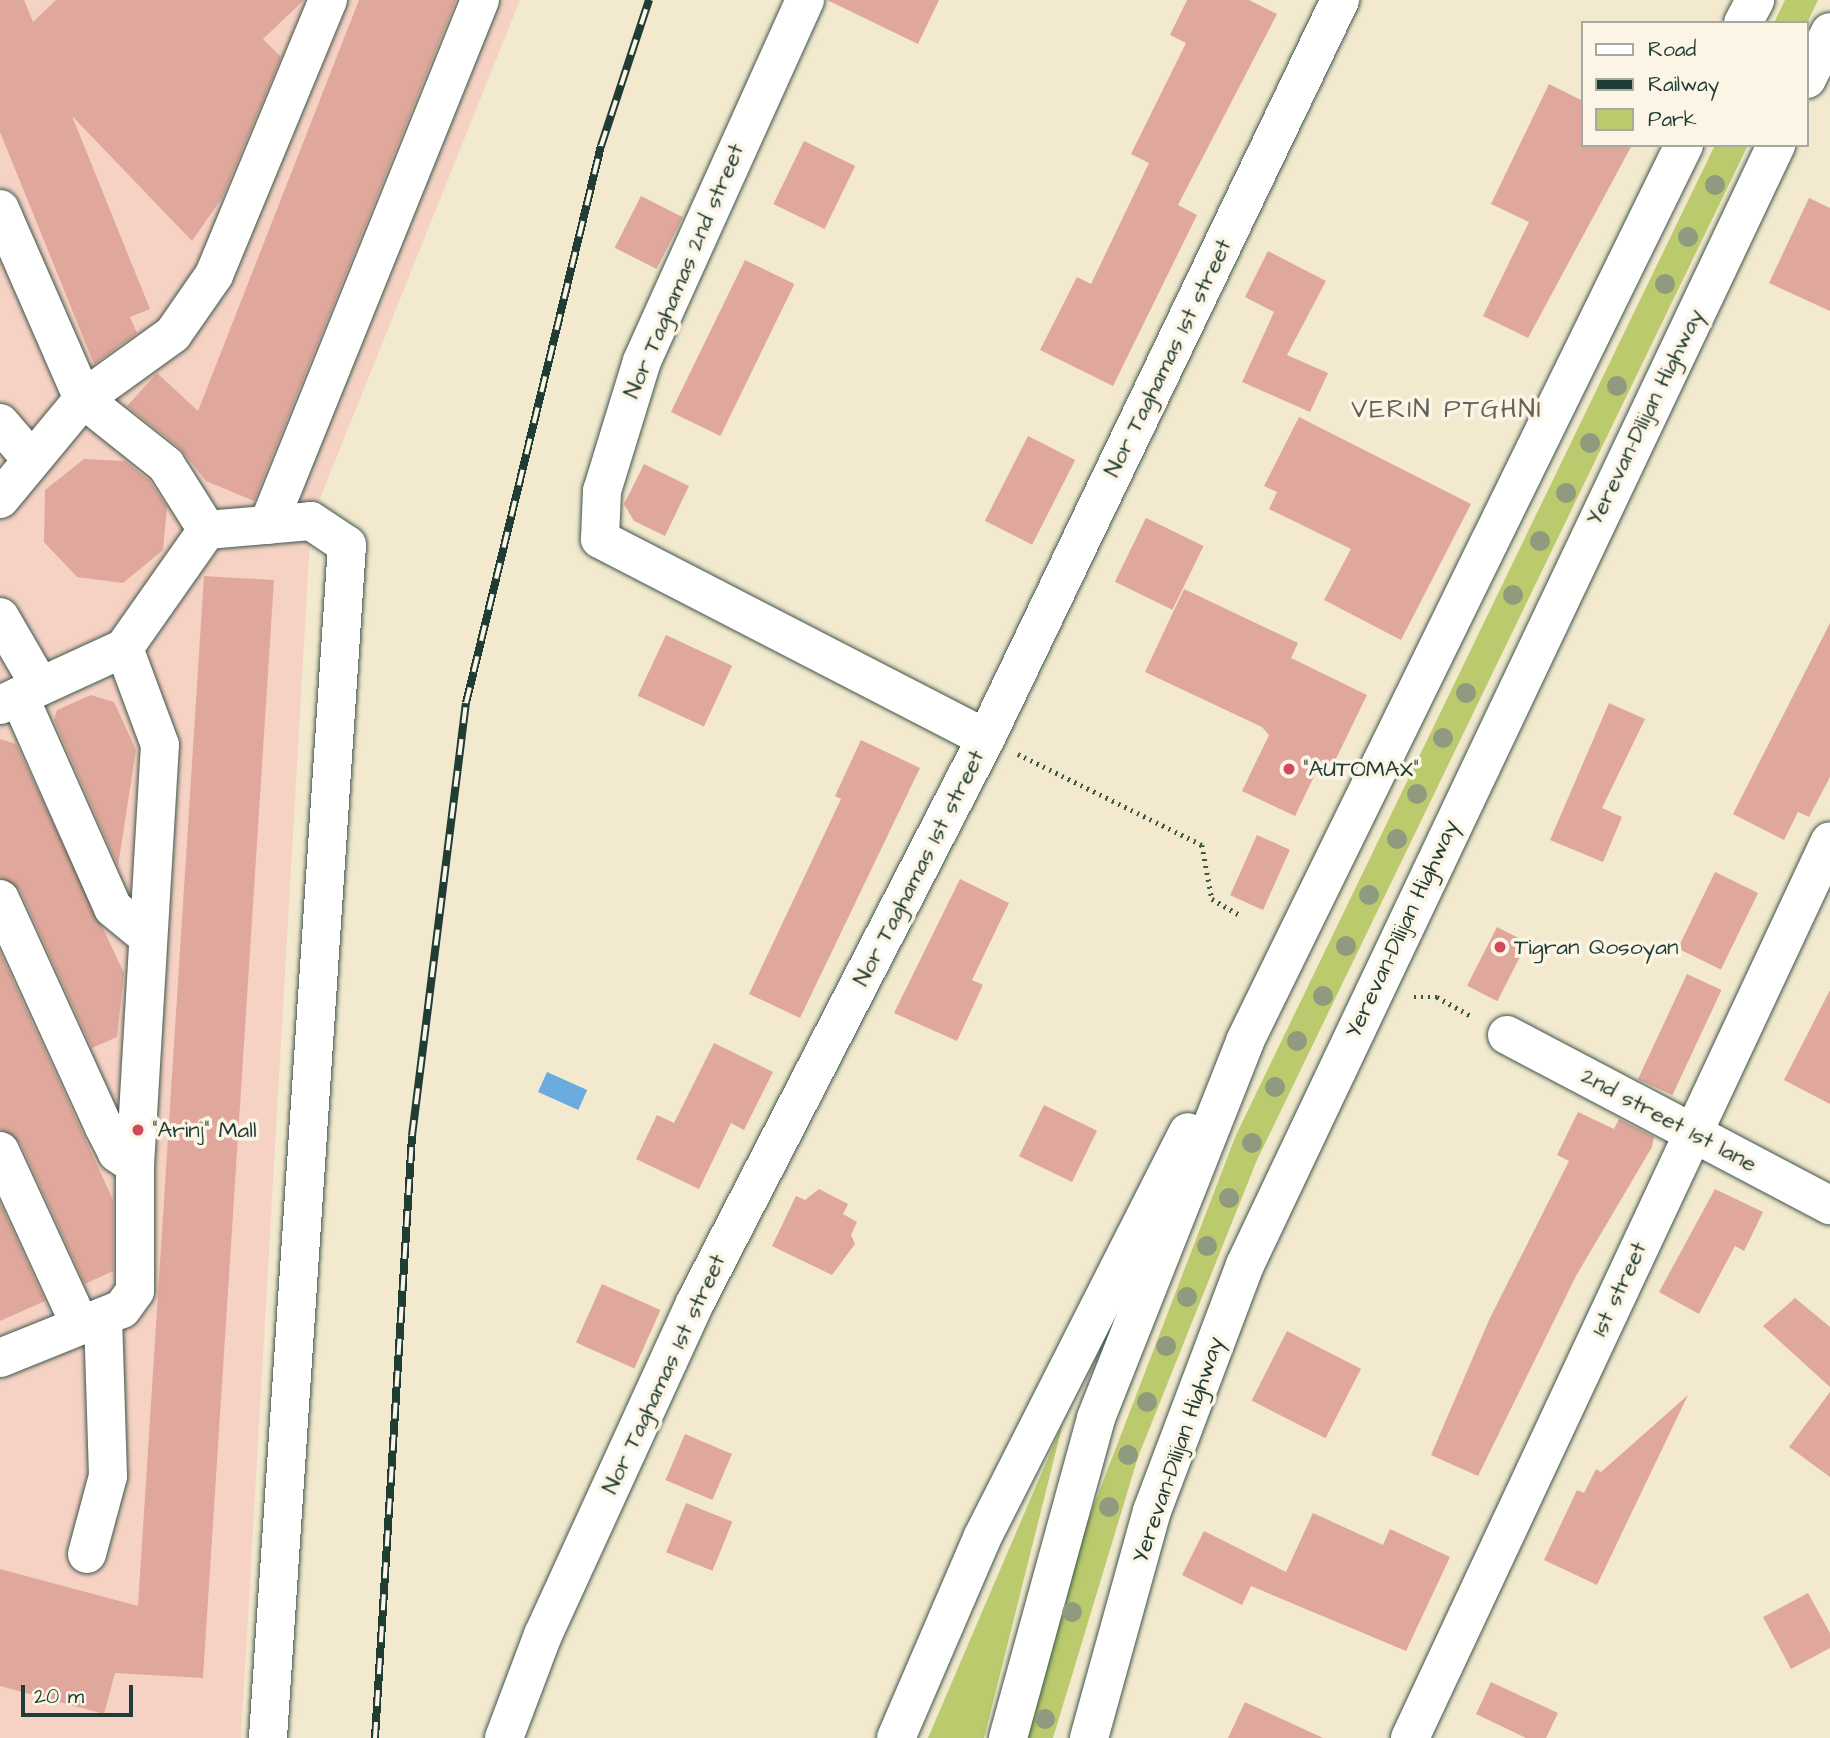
<!DOCTYPE html>
<style>
body{margin:0}
#map{position:relative;width:1830px;height:1738px;overflow:hidden;background:#f2e9ce;font-family:"Architects Daughter",sans-serif}
div>[style]{position:absolute}
[style*='--x']{left:calc(var(--x)*1px);top:calc(var(--y)*1px);width:calc(var(--w)*1px);rotate:calc(var(--a)*1deg)}
.built>*{inset:0;background:#f6d2c4}
.green>*{inset:0;background:#baca6d}
.water>*{inset:0;background:#6bacdf;transform-origin:0 0}
.building>*{inset:0;background:#e0a89c;transform-origin:0 0}
.path>*{height:4.5px;margin-top:-2.25px;transform-origin:0;background:repeating-linear-gradient(90deg,#3f574b 0 2px,transparent 0 7px)}
.roads{filter:drop-shadow(0 0 2px #3f574b) drop-shadow(0 0 2px #3f574b)}
.minor>*{height:38px;margin:-19px;padding:0 19px;transform-origin:19px;border-radius:19px;background:#fff}
.highway>*{height:38px;margin:-19px;padding:0 19px;transform-origin:19px;border-radius:19px;background:#fff}
.rail>*{height:8px;margin-top:-4px;transform-origin:0;background:repeating-linear-gradient(90deg,#fcf5e5 0 16px,#1f3d34 0 32px);box-sizing:border-box;border-block:2px solid #1f3d34}
.trees>*{width:20px;height:20px;margin:-10px;border-radius:50%;background:#8f9a7f}
.dots>*{width:19px;height:19px;translate:-50% -50%;box-sizing:border-box;border:4px solid #fcf5e5;border-radius:50%}
span{translate:-50% -50%;white-space:nowrap;text-align:center;line-height:1.15;-webkit-text-stroke:7px #fcf5e5;paint-order:stroke}
.street-label{font-size:23px;color:#1f3d34}
.poi-label{font-size:23px;color:#1f3d34}
.left{translate:0 -50%;text-align:left}
.quarter-label{font-size:26px;color:#636258;letter-spacing:2px}
.legend{position:absolute;left:1581px;top:21px;width:228px;height:126px;box-sizing:border-box;background:#fcf5e5;border:2px solid #a4ab9e;margin:0;padding:9px 12px;list-style:none;font-size:21px;color:#1f3d34}
.legend li{display:flex;align-items:center;gap:14px;height:35px}
.legend b{width:35px;border:2px solid #a4ab9e}
.scale{position:absolute;left:21px;top:1685px;width:112px;height:32px;box-sizing:border-box;border:4px solid #1f3d34;border-top:0;padding-left:9px;font-size:21px;line-height:24px;white-space:nowrap;color:#1f3d34;-webkit-text-stroke:5px #fcf5e5;paint-order:stroke}
</style>
<div id="map">
<div class="built">
<div style="clip-path:polygon(0 0,520px 0,311px 521px,241px 1738px,0 1738px)"></div>
</div>
<div class="green">
<div style="clip-path:polygon(1785px 0,1818px 0,1807px 23px,1774px 23px)"></div>
<div style="clip-path:polygon(1715px 145px,1748px 145px,1257px 1160px,1138px 1457px,1053px 1738px,1027px 1738px,1076px 1552px,1236px 1135px)"></div>
<div style="clip-path:polygon(1063px 1423px,984px 1738px,928px 1738px)"></div>
</div>
<div class="water">
<div style="left:547px;top:1072px;width:44px;height:22px;rotate:24deg"></div>
</div>
<div class="building">
<div style="clip-path:polygon(0 0,24px 0,33px 22px,56px 0,304px 0,263px 39px,281px 57px,222px 198px,192px 241px,72px 116px,150px 309px,130px 317px,137px 333px,94px 364px,0 132px)"></div>
<div style="clip-path:polygon(359px 0,456px 0,254px 501px,206px 481px,180px 448px,127px 406px,157px 373px,198px 411px)"></div>
<div style="clip-path:polygon(827px 0,939px 0,918px 44px)"></div>
<div style="clip-path:polygon(1187px 0,1249px 0,1277px 14px,1178px 205px,1197px 215px,1113px 386px,1040px 350px,1077px 277px,1091px 284px,1149px 163px,1131px 154px,1186px 43px,1170px 35px)"></div>
<div style="clip-path:polygon(1549px 84px,1583px 101px,1583px 145px,1632px 145px,1528px 338px,1483px 316px,1529px 222px,1491px 204px)"></div>
<div style="left:804px;top:141px;width:57px;height:70px;rotate:26deg"></div>
<div style="left:641px;top:196px;width:47px;height:58px;rotate:27deg"></div>
<div style="clip-path:polygon(1809px 198px,1830px 208px,1830px 311px,1769px 283px)"></div>
<div style="clip-path:polygon(1268px 251px,1326px 281px,1287px 355px,1328px 373px,1310px 412px,1242px 382px,1274px 312px,1245px 297px)"></div>
<div style="left:745px;top:260px;width:55px;height:169px;rotate:26deg"></div>
<div style="clip-path:polygon(1299px 417px,1471px 504px,1401px 640px,1324px 600px,1351px 549px,1269px 509px,1277px 492px,1264px 486px)"></div>
<div style="left:1028px;top:436px;width:53px;height:95px;rotate:27deg"></div>
<div style="clip-path:polygon(84px 459px,125px 461px,149px 480px,167px 507px,163px 550px,123px 583px,77px 577px,44px 542px,45px 490px)"></div>
<div style="clip-path:polygon(644px 464px,689px 486px,665px 536px,634px 521px,624px 504px)"></div>
<div style="left:1146px;top:518px;width:64px;height:71px;rotate:26deg"></div>
<div style="clip-path:polygon(204px 576px,274px 580px,203px 1678px,115px 1673px,104px 1714px,0 1686px,0 1569px,138px 1606px)"></div>
<div style="clip-path:polygon(1184px 589px,1298px 643px,1291px 658px,1367px 695px,1331px 769px,1320px 764px,1295px 816px,1242px 791px,1269px 735px,1262px 727px,1145px 672px)"></div>
<div style="clip-path:polygon(1830px 623px,1830px 777px,1809px 817px,1798px 812px,1784px 840px,1733px 814px)"></div>
<div style="left:666px;top:635px;width:73px;height:67px;rotate:25deg"></div>
<div style="clip-path:polygon(91px 695px,114px 702px,136px 750px,118px 866px,54px 720px,57px 710px)"></div>
<div style="clip-path:polygon(1609px 703px,1645px 719px,1602px 808px,1622px 817px,1603px 862px,1550px 840px)"></div>
<div style="clip-path:polygon(0 739px,16px 744px,124px 973px,117px 1037px,92px 1048px,20px 890px,0 877px)"></div>
<div style="clip-path:polygon(861px 740px,920px 768px,800px 1018px,749px 994px,841px 799px,835px 796px)"></div>
<div style="left:1257px;top:835px;width:36px;height:66px;rotate:24deg"></div>
<div style="left:1715px;top:872px;width:48px;height:85px;rotate:26deg"></div>
<div style="clip-path:polygon(960px 879px,1009px 903px,972px 980px,983px 985px,957px 1041px,894px 1013px)"></div>
<div style="left:1497px;top:927px;width:34px;height:66px;rotate:27deg"></div>
<div style="clip-path:polygon(0 952px,113px 1200px,113px 1271px,85px 1284px,20px 1142px,0 1129px)"></div>
<div style="left:1687px;top:974px;width:38px;height:116px;rotate:25deg"></div>
<div style="clip-path:polygon(1830px 990px,1830px 1104px,1784px 1080px)"></div>
<div style="clip-path:polygon(714px 1043px,773px 1072px,744px 1130px,731px 1123px,699px 1189px,636px 1159px,657px 1115px,674px 1123px)"></div>
<div style="left:1044px;top:1105px;width:59px;height:57px;rotate:26deg"></div>
<div style="clip-path:polygon(1578px 1112px,1614px 1129px,1619px 1119px,1654px 1137px,1652px 1147px,1576px 1276px,1478px 1476px,1431px 1455px,1489px 1320px,1569px 1161px,1557px 1155px)"></div>
<div style="clip-path:polygon(819px 1189px,848px 1204px,843px 1214px,857px 1222px,851px 1235px,855px 1244px,832px 1275px,772px 1246px,796px 1196px,805px 1200px)"></div>
<div style="clip-path:polygon(1715px 1189px,1763px 1212px,1744px 1251px,1735px 1246px,1699px 1314px,1659px 1292px)"></div>
<div style="clip-path:polygon(0 1203px,45px 1301px,0 1321px)"></div>
<div style="left:602px;top:1284px;width:64px;height:64px;rotate:24deg"></div>
<div style="clip-path:polygon(1795px 1298px,1830px 1327px,1830px 1387px,1763px 1326px)"></div>
<div style="left:1287px;top:1331px;width:83px;height:78px;rotate:27deg"></div>
<div style="clip-path:polygon(1830px 1392px,1830px 1477px,1789px 1447px)"></div>
<div style="clip-path:polygon(1688px 1395px,1597px 1585px,1544px 1560px,1577px 1490px,1584px 1493px,1596px 1469px,1601px 1472px)"></div>
<div style="left:685px;top:1434px;width:51px;height:50px;rotate:23deg"></div>
<div style="left:686px;top:1503px;width:50px;height:53px;rotate:22deg"></div>
<div style="clip-path:polygon(1313px 1513px,1383px 1545px,1390px 1529px,1450px 1557px,1406px 1651px,1251px 1586px,1242px 1605px,1182px 1575px,1204px 1531px,1286px 1572px)"></div>
<div style="clip-path:polygon(1808px 1593px,1830px 1633px,1830px 1648px,1791px 1669px,1763px 1617px)"></div>
<div style="clip-path:polygon(1491px 1682px,1558px 1713px,1546px 1738px,1526px 1738px,1476px 1714px)"></div>
<div style="clip-path:polygon(1245px 1702px,1323px 1738px,1228px 1738px)"></div>
</div>
<div class="path">
<div style="--x:1018;--y:754;--w:205;--a:26.3"></div>
<div style="--x:1202;--y:845;--w:55;--a:79.5"></div>
<div style="--x:1212;--y:899;--w:34;--a:30"></div>
<div style="--x:1414;--y:997;--w:23;--a:0"></div>
<div style="--x:1437;--y:997;--w:41;--a:29.1"></div>
</div>
<div class="roads">
<div class="minor">
<div style="--x:805;--y:0;--w:396;--a:114.3"></div>
<div style="--x:642;--y:361;--w:136;--a:107.1"></div>
<div style="--x:602;--y:491;--w:48;--a:92.4"></div>
<div style="--x:600;--y:539;--w:434;--a:27.3"></div>
<div style="--x:0;--y:209;--w:207;--a:66.4"></div>
<div style="--x:83;--y:399;--w:106;--a:38.5"></div>
<div style="--x:166;--y:465;--w:77;--a:57.8"></div>
<div style="--x:207;--y:530;--w:104;--a:-4.9"></div>
<div style="--x:311;--y:521;--w:43;--a:33.7"></div>
<div style="--x:347;--y:545;--w:1196;--a:93.79"></div>
<div style="--x:0;--y:423;--w:48;--a:49.3"></div>
<div style="--x:0;--y:499;--w:130;--a:-50.3"></div>
<div style="--x:83;--y:399;--w:111;--a:-35.8"></div>
<div style="--x:173;--y:334;--w:72;--a:-55.2"></div>
<div style="--x:214;--y:275;--w:298;--a:-67.5"></div>
<div style="--x:268;--y:525;--w:566;--a:-68.01"></div>
<div style="--x:0;--y:617;--w:80;--a:59.9"></div>
<div style="--x:19;--y:696;--w:232;--a:66.1"></div>
<div style="--x:113;--y:908;--w:45;--a:39.6"></div>
<div style="--x:0;--y:705;--w:136;--a:-24.7"></div>
<div style="--x:124;--y:648;--w:144;--a:-54.9"></div>
<div style="--x:0;--y:899;--w:251;--a:65.5"></div>
<div style="--x:104;--y:1127;--w:29;--a:63"></div>
<div style="--x:117;--y:1153;--w:22;--a:34"></div>
<div style="--x:1507;--y:1035;--w:365;--a:27.8"></div>
<div style="--x:0;--y:1151;--w:189;--a:65.3"></div>
<div style="--x:0;--y:1358;--w:131;--a:-21.9"></div>
<div style="--x:122;--y:1309;--w:22;--a:-54"></div>
<div style="--x:135;--y:1291;--w:126;--a:-90"></div>
<div style="--x:135;--y:1165;--w:421;--a:-86.6"></div>
<div style="--x:160;--y:745;--w:103;--a:-110.4"></div>
<div style="--x:87;--y:1554;--w:81;--a:-74.9"></div>
<div style="--x:108;--y:1476;--w:159;--a:-91.8"></div>
<div style="--x:504;--y:1738;--w:110;--a:-69.3"></div>
<div style="--x:543;--y:1635;--w:365;--a:-65.4"></div>
<div style="--x:695;--y:1303;--w:636;--a:-62.75"></div>
<div style="--x:986;--y:738;--w:819;--a:-64.37"></div>
<div style="--x:1410;--y:1738;--w:990;--a:-64.91"></div>
</div>
<div class="highway">
<div style="--x:1743;--y:23;--w:26;--a:-62"></div>
<div style="--x:1807;--y:79;--w:52;--a:-63.9"></div>
<div style="--x:896;--y:1738;--w:218;--a:-66.7"></div>
<div style="--x:982;--y:1538;--w:455;--a:-63.1"></div>
<div style="--x:1008;--y:1738;--w:332;--a:-74.6"></div>
<div style="--x:1096;--y:1418;--w:405;--a:-68.4"></div>
<div style="--x:1245;--y:1041;--w:998;--a:-63.9"></div>
<div style="--x:1089;--y:1738;--w:236;--a:-74.5"></div>
<div style="--x:1152;--y:1511;--w:263;--a:-69.3"></div>
<div style="--x:1245;--y:1265;--w:1240;--a:-64.63"></div>
</div>
</div>
<div class="rail">
<div style="--x:375;--y:1738;--w:603;--a:-86.48"></div>
<div style="--x:412;--y:1136;--w:436;--a:-82.9"></div>
<div style="--x:466;--y:703;--w:573;--a:-76.38"></div>
<div style="--x:601;--y:146;--w:154;--a:-71.8"></div>
</div>
<div class="trees">
<div style="left:1715px;top:185px"></div>
<div style="left:1688px;top:237px"></div>
<div style="left:1665px;top:284px"></div>
<div style="left:1617px;top:386px"></div>
<div style="left:1590px;top:443px"></div>
<div style="left:1566px;top:493px"></div>
<div style="left:1540px;top:541px"></div>
<div style="left:1513px;top:595px"></div>
<div style="left:1466px;top:693px"></div>
<div style="left:1443px;top:738px"></div>
<div style="left:1417px;top:794px"></div>
<div style="left:1397px;top:839px"></div>
<div style="left:1369px;top:895px"></div>
<div style="left:1346px;top:946px"></div>
<div style="left:1323px;top:996px"></div>
<div style="left:1297px;top:1041px"></div>
<div style="left:1275px;top:1087px"></div>
<div style="left:1252px;top:1143px"></div>
<div style="left:1229px;top:1198px"></div>
<div style="left:1207px;top:1246px"></div>
<div style="left:1187px;top:1297px"></div>
<div style="left:1166px;top:1346px"></div>
<div style="left:1147px;top:1402px"></div>
<div style="left:1128px;top:1455px"></div>
<div style="left:1109px;top:1507px"></div>
<div style="left:1072px;top:1612px"></div>
<div style="left:1045px;top:1719px"></div>
</div>
<div class="dots">
<div style="left:1289px;top:769px;background:#d1495b"></div>
<div style="left:1500px;top:947px;background:#d1495b"></div>
<div style="left:138px;top:1130px;background:#d1495b"></div>
</div>
<div class="street-label">
<span style="left:684px;top:271px;rotate:-67deg">Nor Taghamas 2nd street</span>
<span style="left:1168px;top:358px;rotate:-64deg">Nor Taghamas 1st street</span>
<span style="left:1645px;top:417px;rotate:-64deg">Yerevan-Dilijan Highway</span>
<span style="left:919px;top:868px;rotate:-63deg">Nor Taghamas 1st street</span>
<span style="left:1402px;top:929px;rotate:-65deg">Yerevan-Dilijan Highway</span>
<span style="left:1669px;top:1120px;rotate:28deg">2nd street 1st lane</span>
<span style="left:1619px;top:1289px;rotate:-65deg">1st street</span>
<span style="left:664px;top:1374px;rotate:-65deg">Nor Taghamas 1st street</span>
<span style="left:1178px;top:1450px;rotate:-71deg">Yerevan-Dilijan Highway</span>
</div>
<div class="poi-label">
<span class="left" style="left:1303px;top:769px">"AUTOMAX"</span>
<span class="left" style="left:1514px;top:947px">Tigran Qosoyan</span>
<span class="left" style="left:152px;top:1130px">"Arinj" Mall</span>
</div>
<div class="quarter-label">
<span style="left:1447px;top:410px">VERIN PTGHNI</span>
</div>
<ul class="legend">
<li><b style="height:9px;background:#fff"></b>Road</li>
<li><b style="height:9px;background:#1f3d34"></b>Railway</li>
<li><b style="height:19px;background:#baca6d"></b>Park</li>
</ul>
<div class="scale">20 m</div>
</div>
